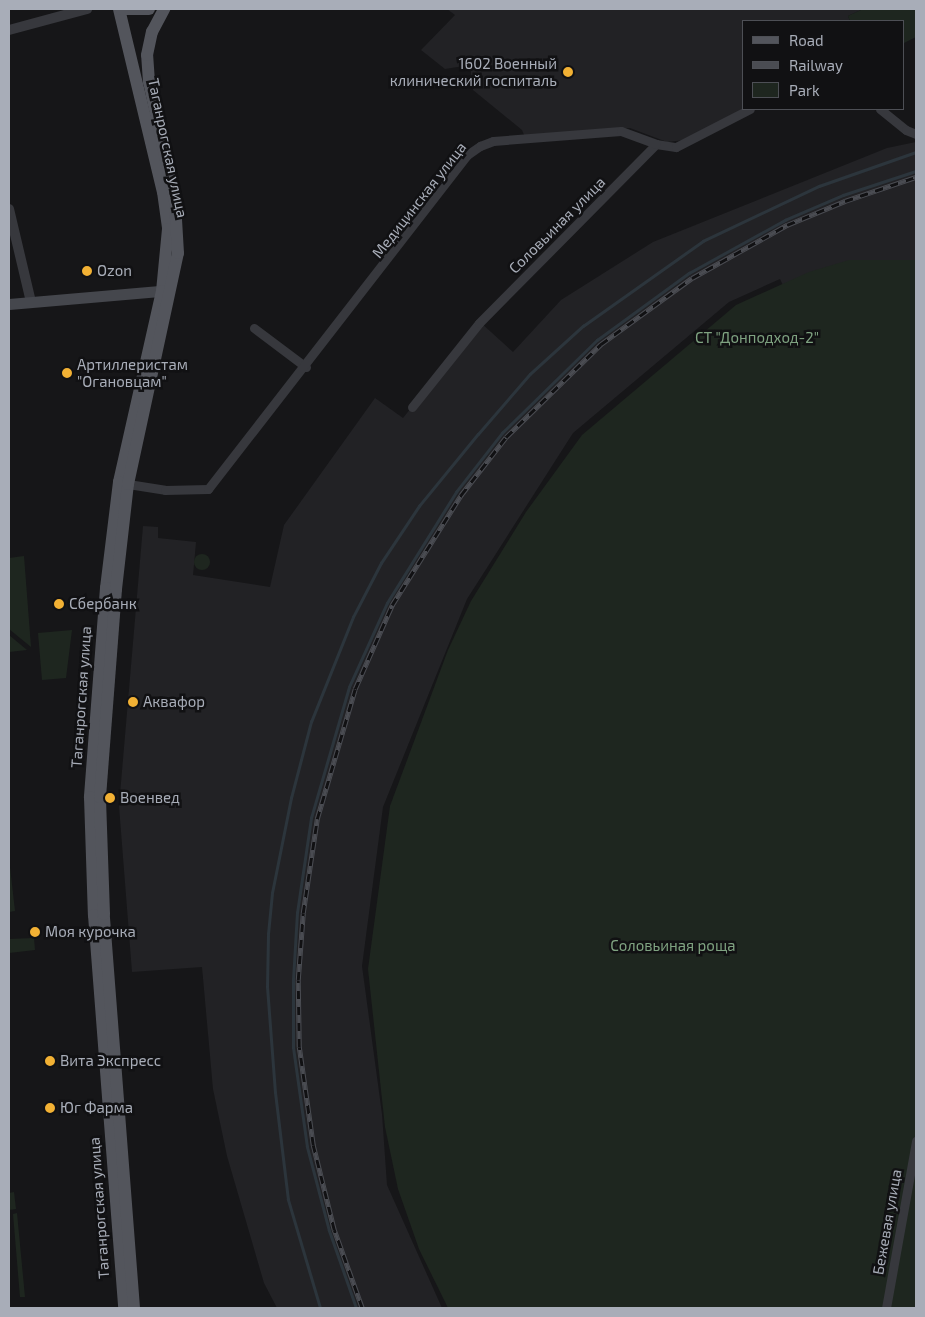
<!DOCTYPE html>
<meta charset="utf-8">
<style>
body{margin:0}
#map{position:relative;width:925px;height:1317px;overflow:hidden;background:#161618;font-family:"Exo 2",sans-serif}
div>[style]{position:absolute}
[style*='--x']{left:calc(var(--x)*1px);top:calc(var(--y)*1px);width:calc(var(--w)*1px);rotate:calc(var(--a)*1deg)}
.built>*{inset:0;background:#222225}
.green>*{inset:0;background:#1e261f}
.round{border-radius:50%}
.stream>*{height:2.5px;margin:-1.25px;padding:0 1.25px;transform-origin:1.25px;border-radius:1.25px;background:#2c353c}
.minor>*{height:9px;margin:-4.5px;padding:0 4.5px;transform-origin:4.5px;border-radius:4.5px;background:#37383d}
.tertiary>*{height:10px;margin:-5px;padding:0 5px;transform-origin:5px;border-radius:5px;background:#37383d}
.secondary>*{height:11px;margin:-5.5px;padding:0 5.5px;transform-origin:5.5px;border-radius:5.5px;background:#45474d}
.primary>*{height:12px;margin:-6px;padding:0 6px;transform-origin:6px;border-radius:6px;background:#53555c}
.rail>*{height:4.5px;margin-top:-2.25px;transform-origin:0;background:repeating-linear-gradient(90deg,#111113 0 8px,#4a4c52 0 16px);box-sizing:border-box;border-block:1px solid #4a4c52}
.dots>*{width:14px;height:14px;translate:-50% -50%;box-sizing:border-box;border:2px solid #111113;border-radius:50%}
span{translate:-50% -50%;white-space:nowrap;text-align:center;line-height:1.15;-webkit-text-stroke:5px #111113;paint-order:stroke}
.poi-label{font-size:15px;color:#a8adb8}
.right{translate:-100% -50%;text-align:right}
.left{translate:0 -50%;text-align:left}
.street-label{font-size:15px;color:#a8adb8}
.park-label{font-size:15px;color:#7fa381}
.frame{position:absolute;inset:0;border:10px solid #a8adb8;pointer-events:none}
.legend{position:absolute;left:742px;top:20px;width:162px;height:90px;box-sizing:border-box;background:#111113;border:1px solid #4d4f55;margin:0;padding:6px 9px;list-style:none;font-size:15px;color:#a8adb8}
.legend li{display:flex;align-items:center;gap:10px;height:25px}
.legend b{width:25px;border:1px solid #4d4f55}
</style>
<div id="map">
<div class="built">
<div style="clip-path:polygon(447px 9px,863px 9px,848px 16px,850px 21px,744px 21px,744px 108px,685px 140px,667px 142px,630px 128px,525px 137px,522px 130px,473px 90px,470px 65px,445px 69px,421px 50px,455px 15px)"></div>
<div style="clip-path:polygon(916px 142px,916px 291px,812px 346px,780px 279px,729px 302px,573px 433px,467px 599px,383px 807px,362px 966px,382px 1114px,387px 1185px,442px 1308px,277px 1308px,264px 1283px,227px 1156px,213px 1089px,202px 967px,132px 972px,119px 806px,143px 526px,158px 527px,158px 538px,196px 542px,193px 575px,270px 587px,284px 525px,375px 398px,403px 418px,480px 322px,513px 352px,561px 300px,653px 242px,887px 148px)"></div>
</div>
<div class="green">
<div style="clip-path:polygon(863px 9px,916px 9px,916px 37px,904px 43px,904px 21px,850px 21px,848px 16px)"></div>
<div style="clip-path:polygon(849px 260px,916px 260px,916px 1308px,448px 1308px,419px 1249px,398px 1189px,385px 1127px,368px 969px,390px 806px,448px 650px,471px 601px,526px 512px,582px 435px,736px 305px,809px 272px)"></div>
<div class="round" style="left:194px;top:554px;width:16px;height:16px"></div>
<div style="clip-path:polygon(24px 556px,31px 647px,9px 629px,9px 558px)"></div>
<div style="clip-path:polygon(72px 630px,66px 678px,42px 680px,38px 633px)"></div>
<div style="clip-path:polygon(9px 635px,27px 650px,9px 652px)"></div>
<div style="clip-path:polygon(9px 858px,15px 911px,9px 912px)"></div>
<div style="clip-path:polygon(34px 938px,35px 950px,9px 953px,9px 939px)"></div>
<div style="clip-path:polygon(14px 1192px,16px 1209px,9px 1210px,9px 1193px)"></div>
<div style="clip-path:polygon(17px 1213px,25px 1297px,20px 1297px,13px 1214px)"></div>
</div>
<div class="stream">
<div style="--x:320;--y:1308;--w:113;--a:-106.5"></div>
<div style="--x:288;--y:1200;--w:108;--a:-96.9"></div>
<div style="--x:275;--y:1093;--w:106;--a:-94.3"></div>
<div style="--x:267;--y:987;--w:53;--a:-88.9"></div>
<div style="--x:268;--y:934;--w:41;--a:-84.4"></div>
<div style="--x:272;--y:893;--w:97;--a:-78.7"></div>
<div style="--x:291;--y:798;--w:79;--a:-75.3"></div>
<div style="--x:311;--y:722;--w:113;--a:-68.2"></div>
<div style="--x:353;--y:617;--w:61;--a:-62.6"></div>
<div style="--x:381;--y:563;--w:69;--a:-56.3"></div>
<div style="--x:419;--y:506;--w:93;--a:-50.7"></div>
<div style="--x:478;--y:434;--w:79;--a:-49.1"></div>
<div style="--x:530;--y:374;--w:72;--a:-42.2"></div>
<div style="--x:583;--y:326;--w:147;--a:-35.3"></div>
<div style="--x:703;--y:241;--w:128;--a:-25.4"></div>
<div style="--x:819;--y:186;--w:103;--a:-19.3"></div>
<div style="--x:356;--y:1308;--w:82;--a:-109.3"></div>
<div style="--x:329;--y:1231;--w:87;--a:-104.7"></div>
<div style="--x:307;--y:1147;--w:100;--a:-98"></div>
<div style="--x:293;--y:1048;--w:68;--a:-90"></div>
<div style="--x:293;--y:980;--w:67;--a:-86.6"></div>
<div style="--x:297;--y:913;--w:96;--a:-81.6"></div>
<div style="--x:311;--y:818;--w:136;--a:-73.8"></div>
<div style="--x:349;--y:687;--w:92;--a:-65.7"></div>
<div style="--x:387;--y:603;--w:131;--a:-58.1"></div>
<div style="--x:456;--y:492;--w:75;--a:-52.1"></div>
<div style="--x:502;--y:433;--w:133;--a:-44.4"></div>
<div style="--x:597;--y:340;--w:114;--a:-36.1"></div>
<div style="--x:689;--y:273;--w:110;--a:-28.9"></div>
<div style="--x:785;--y:220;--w:63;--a:-23.3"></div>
<div style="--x:843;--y:195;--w:77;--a:-18.2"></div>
</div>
<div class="minor">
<div style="--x:880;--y:109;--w:33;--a:39"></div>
<div style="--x:906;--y:130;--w:11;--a:22"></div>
<div style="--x:254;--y:328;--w:65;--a:36.9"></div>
<div style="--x:412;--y:407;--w:107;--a:-51.4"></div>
<div style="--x:479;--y:323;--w:252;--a:-45.3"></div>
<div style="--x:656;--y:144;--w:20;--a:9"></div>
<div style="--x:676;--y:147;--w:83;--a:-27.2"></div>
<div style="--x:128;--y:484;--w:37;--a:9"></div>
<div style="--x:165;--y:490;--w:43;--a:-1.3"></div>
<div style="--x:208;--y:489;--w:423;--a:-52.2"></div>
<div style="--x:467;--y:155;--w:16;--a:-35"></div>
<div style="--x:480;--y:146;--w:14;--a:-21"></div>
<div style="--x:493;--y:141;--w:128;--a:-4.5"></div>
<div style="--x:621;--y:131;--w:37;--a:20"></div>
<div style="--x:886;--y:1308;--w:170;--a:-79.8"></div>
</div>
<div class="tertiary">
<div style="--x:9;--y:30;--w:81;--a:-15.1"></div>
<div style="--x:9;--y:209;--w:96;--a:76.7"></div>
</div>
<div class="secondary">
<div style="--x:9;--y:304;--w:154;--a:-4.9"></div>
</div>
<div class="primary">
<div style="--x:119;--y:9;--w:188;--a:76.5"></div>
<div style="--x:163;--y:192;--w:37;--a:82"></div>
<div style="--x:168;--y:229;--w:62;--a:95.5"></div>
<div style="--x:162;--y:291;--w:196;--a:102.7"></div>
<div style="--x:119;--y:482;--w:107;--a:97"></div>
<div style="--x:106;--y:588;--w:210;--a:94.4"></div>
<div style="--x:90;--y:797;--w:118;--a:88.1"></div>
<div style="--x:94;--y:915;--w:394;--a:85.6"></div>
<div style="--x:121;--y:9;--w:28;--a:0"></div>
<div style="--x:134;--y:1308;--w:395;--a:-94.4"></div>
<div style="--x:104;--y:914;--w:117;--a:-92"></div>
<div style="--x:100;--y:797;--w:209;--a:-85.6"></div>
<div style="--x:116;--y:589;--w:106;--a:-83.5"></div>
<div style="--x:128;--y:484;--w:236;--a:-77.8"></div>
<div style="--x:178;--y:253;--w:51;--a:-93.4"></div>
<div style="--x:175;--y:202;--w:123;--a:-102.2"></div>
<div style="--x:149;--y:82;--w:27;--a:-94"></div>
<div style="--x:147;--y:55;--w:24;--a:-78"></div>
<div style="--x:152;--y:32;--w:26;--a:-62"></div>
</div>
<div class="rail">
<div style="--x:362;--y:1308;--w:83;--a:-109.7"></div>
<div style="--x:334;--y:1230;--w:88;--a:-103.9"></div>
<div style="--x:313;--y:1145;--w:99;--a:-98.1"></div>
<div style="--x:299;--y:1047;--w:67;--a:-90.9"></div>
<div style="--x:298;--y:980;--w:67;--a:-85.7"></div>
<div style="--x:303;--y:913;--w:95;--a:-81.5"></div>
<div style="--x:317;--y:819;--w:135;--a:-73.7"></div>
<div style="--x:355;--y:689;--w:92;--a:-66.2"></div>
<div style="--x:392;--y:605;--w:130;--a:-57.9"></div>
<div style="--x:461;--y:495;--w:73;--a:-52.2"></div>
<div style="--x:506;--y:437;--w:133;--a:-44.4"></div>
<div style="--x:601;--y:344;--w:112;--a:-36"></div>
<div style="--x:692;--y:278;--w:109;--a:-29.2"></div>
<div style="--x:787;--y:225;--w:63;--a:-22.5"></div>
<div style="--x:845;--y:201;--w:75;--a:-18.7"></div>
</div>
<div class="dots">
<div style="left:568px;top:72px;background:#f2b134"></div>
<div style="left:87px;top:271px;background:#f2b134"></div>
<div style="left:67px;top:373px;background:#f2b134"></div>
<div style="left:59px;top:604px;background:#f2b134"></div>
<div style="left:133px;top:702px;background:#f2b134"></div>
<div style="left:110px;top:798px;background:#f2b134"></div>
<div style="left:35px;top:932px;background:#f2b134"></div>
<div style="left:50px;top:1061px;background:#f2b134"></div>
<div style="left:50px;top:1108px;background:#f2b134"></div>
</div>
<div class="poi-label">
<span class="right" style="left:557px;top:72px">1602 Военный<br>клинический госпиталь</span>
<span class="left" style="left:97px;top:271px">Ozon</span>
<span class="left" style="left:77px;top:373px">Артиллеристам<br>"Огановцам"</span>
<span class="left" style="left:69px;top:604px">Сбербанк</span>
<span class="left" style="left:143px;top:702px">Аквафор</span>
<span class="left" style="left:120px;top:798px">Военвед</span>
<span class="left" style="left:45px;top:932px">Моя курочка</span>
<span class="left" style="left:60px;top:1061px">Вита Экспресс</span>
<span class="left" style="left:60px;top:1108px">Юг Фарма</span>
</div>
<div class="street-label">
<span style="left:168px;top:148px;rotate:78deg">Таганрогская улица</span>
<span style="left:419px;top:200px;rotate:-52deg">Медицинская улица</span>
<span style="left:557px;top:225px;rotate:-45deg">Соловьиная улица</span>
<span style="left:81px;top:697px;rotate:-86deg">Таганрогская улица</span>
<span style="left:99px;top:1208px;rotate:-94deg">Таганрогская улица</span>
<span style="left:887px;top:1222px;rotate:-80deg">Бежевая улица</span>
</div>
<div class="park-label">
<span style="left:757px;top:338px">СТ "Донподход-2"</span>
<span style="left:673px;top:946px">Соловьиная роща</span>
</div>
<div class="frame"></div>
<ul class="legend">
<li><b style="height:6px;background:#53555c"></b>Road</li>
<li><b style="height:6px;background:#4a4c52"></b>Railway</li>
<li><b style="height:14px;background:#1e261f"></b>Park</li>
</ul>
</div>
